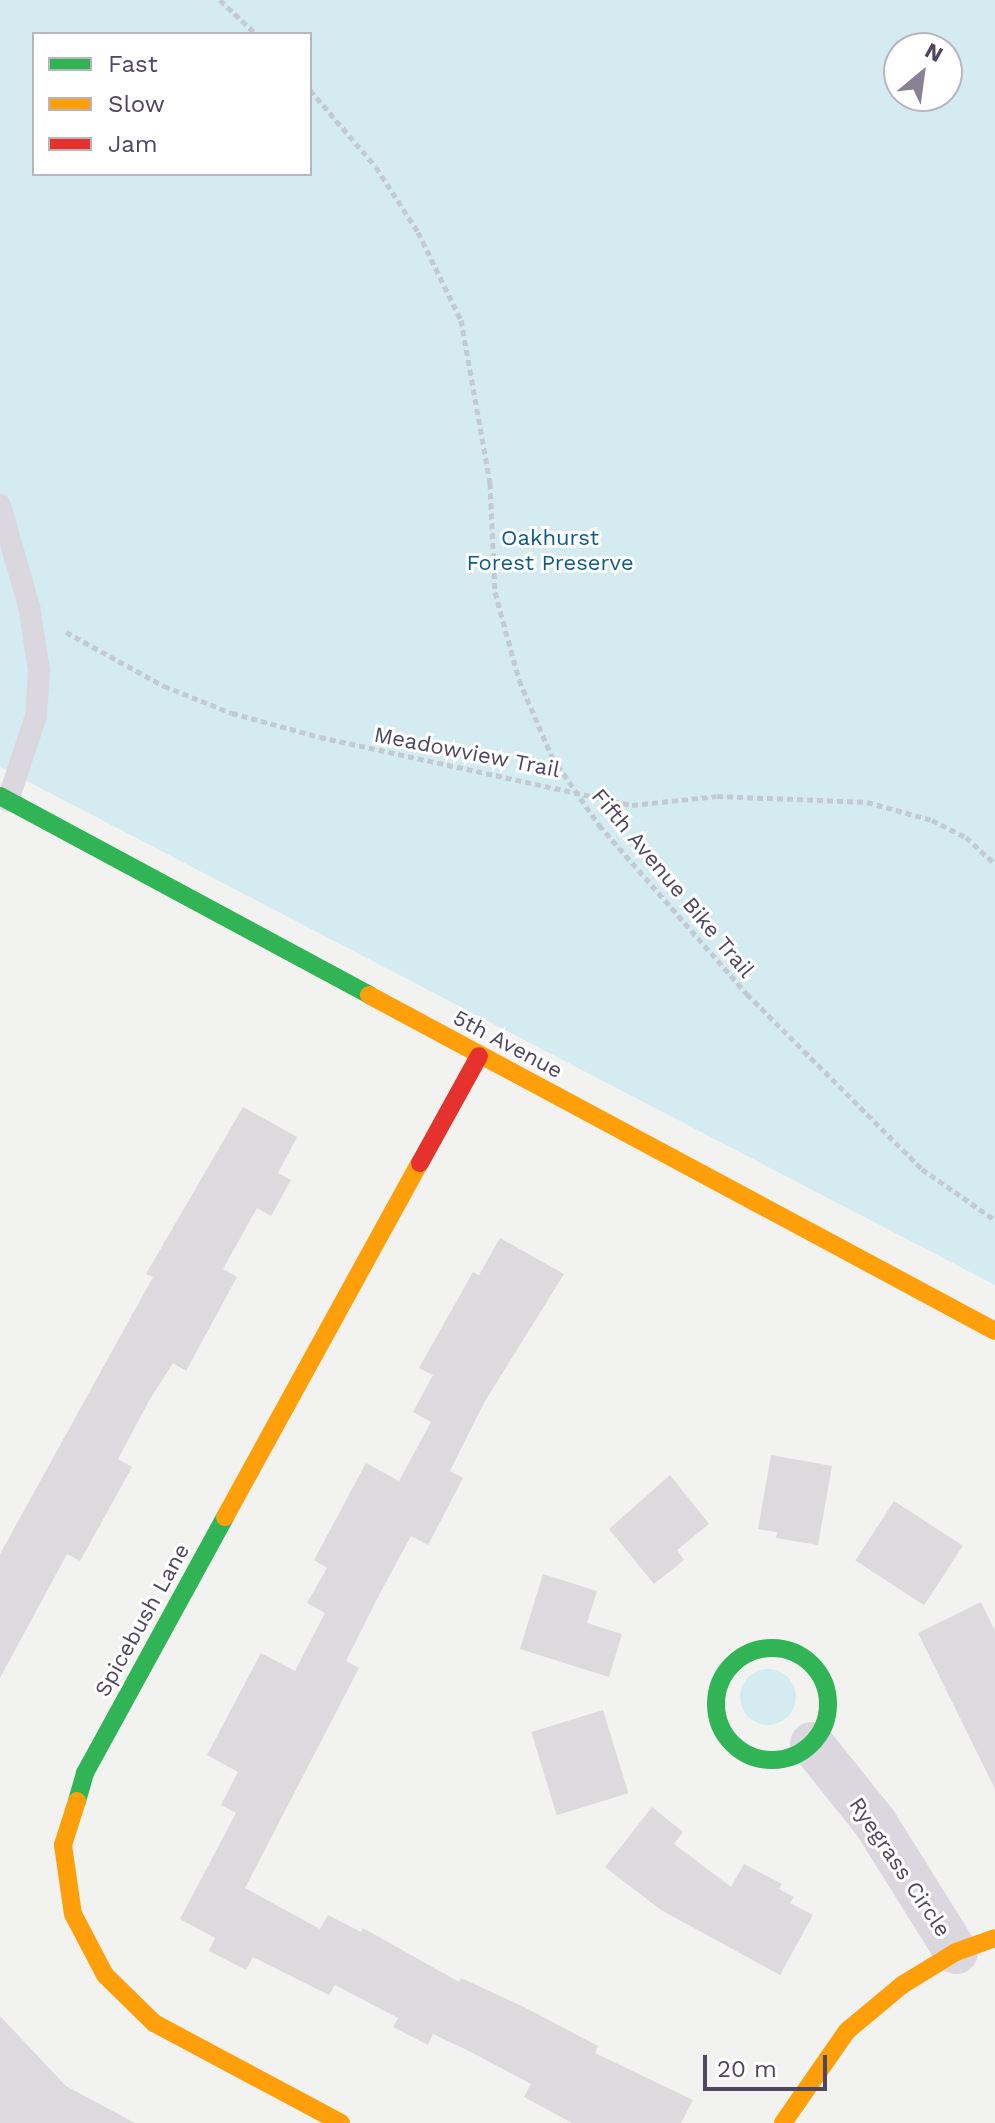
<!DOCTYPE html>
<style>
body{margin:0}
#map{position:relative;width:995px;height:2123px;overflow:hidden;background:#f2f2f1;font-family:"Work Sans",sans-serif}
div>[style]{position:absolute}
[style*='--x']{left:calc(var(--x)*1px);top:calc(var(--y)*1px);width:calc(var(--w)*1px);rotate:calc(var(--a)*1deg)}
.green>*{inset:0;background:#d4ebf2}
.round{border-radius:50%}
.building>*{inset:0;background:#dcdadd;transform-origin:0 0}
.path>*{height:5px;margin-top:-2.5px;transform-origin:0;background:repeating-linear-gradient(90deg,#c4cad2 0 6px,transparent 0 10px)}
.lane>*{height:22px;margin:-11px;padding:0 11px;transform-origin:11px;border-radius:11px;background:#dad8de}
.street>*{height:44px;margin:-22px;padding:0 22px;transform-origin:22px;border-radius:22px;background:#dad8de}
.fast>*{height:18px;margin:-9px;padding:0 9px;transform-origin:9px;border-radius:9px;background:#30b455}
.fast>.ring{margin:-9px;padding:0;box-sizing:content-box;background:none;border:18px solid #30b455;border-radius:50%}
.slow>*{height:18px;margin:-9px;padding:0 9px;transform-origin:9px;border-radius:9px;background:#ff9f0a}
.jam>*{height:18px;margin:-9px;padding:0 9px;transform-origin:9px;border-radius:9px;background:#e5322d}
span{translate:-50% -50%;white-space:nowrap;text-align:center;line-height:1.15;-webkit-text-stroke:6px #fff;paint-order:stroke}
.park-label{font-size:22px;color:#105b88}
.street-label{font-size:22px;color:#4f465f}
.legend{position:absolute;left:32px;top:32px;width:280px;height:144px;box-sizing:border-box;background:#fff;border:2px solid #b9b5bf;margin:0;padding:10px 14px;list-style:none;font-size:24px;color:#4f465f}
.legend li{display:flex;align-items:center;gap:16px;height:40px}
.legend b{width:40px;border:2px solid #b9b5bf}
.north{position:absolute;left:883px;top:32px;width:80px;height:80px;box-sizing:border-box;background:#fff;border:2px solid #b9b5bf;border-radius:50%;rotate:29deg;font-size:22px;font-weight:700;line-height:32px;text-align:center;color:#4f465f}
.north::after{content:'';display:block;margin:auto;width:28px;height:36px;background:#888292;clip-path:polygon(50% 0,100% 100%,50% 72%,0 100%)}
.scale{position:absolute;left:703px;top:2055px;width:124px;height:36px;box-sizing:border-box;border:4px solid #4f465f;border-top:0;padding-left:10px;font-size:24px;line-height:28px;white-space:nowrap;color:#4f465f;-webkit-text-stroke:6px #fff;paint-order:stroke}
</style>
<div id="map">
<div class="green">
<div style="clip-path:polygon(evenodd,0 0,995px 0,995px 1285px,0 767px,0 0,34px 34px,310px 34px,310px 174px,34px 174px,34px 34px,0 0,899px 48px,947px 48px,947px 96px,899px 96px,899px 48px)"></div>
<div class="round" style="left:740px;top:1669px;width:56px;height:56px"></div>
</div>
<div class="building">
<div style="clip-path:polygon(243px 1107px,297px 1137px,278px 1173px,291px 1180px,271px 1216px,257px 1208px,223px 1269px,237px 1277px,186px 1371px,173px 1363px,150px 1399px,118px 1459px,132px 1467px,99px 1527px,80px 1561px,67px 1554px,0 1678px,0 1554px,153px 1277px,146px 1274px)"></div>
<div style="clip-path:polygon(500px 1238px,564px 1274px,484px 1403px,450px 1471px,463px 1478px,428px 1545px,411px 1536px,379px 1595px,346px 1661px,359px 1668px,245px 1888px,320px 1929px,328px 1915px,361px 1932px,363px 1928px,459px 1982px,461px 1978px,524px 2007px,598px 2046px,595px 2053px,693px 2100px,681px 2123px,572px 2123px,524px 2097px,531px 2084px,471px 2052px,433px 2034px,428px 2045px,393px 2027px,398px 2018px,335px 1985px,329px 1995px,253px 1957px,246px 1970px,209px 1951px,215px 1938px,180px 1919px,236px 1813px,221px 1805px,238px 1772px,207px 1755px,261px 1653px,295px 1671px,325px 1613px,307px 1603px,327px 1568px,314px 1560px,366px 1463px,399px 1481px,431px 1422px,413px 1412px,433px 1375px,419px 1368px,473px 1272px,479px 1275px)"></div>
<div style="clip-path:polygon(771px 1455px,832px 1466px,818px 1545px,776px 1538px,777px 1532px,758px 1529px)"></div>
<div style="clip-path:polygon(670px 1475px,709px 1524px,677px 1550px,684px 1560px,654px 1584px,609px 1529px)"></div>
<div style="left:894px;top:1501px;width:82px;height:71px;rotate:33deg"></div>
<div style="clip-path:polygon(543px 1574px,597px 1591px,587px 1623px,622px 1634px,609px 1677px,520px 1649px)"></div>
<div style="clip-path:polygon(981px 1602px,995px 1631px,995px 1789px,918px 1633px)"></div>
<div style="left:603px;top:1710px;width:87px;height:75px;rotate:73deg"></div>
<div style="clip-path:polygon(652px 1807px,683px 1832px,674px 1844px,731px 1887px,744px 1864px,782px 1884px,779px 1889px,794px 1897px,790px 1903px,813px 1915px,780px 1975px,661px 1910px,605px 1867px)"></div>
<div style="clip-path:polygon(0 2016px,66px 2086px,135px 2123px,0 2123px)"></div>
</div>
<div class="path">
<div style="--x:220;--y:0;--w:50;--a:43.4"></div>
<div style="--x:310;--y:90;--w:101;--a:49.4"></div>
<div style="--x:376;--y:167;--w:77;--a:57.1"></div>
<div style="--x:418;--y:232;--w:98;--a:64"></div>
<div style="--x:461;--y:320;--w:166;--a:79.9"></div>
<div style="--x:490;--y:483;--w:109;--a:87.4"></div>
<div style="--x:495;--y:592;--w:91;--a:74.7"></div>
<div style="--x:519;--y:680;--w:84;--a:66.8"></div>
<div style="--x:552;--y:757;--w:83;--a:55.3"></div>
<div style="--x:599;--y:825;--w:225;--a:48.8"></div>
<div style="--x:747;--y:994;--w:247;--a:45"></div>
<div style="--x:922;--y:1169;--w:89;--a:34.9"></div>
<div style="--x:66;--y:632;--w:112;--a:28.9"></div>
<div style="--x:164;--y:686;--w:73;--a:21.7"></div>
<div style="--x:232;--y:713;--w:91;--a:15.3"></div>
<div style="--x:320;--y:737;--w:319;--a:12.3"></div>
<div style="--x:632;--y:805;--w:85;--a:-6"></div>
<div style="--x:717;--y:796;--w:150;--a:2.3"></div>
<div style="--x:867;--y:802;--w:67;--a:15.5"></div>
<div style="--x:932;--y:820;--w:38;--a:27"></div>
<div style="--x:966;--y:837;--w:40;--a:43"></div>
</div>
<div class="lane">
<div style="--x:0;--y:505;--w:105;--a:74"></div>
<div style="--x:29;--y:606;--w:65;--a:81.1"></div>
<div style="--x:39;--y:670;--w:46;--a:93.7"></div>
<div style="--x:36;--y:716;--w:89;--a:108.4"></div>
</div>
<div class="street">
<div style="--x:812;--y:1744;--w:102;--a:51.3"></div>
<div style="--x:876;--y:1824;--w:151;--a:58"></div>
</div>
<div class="fast">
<div style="--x:0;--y:796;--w:419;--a:28.3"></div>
<div class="ring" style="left:716px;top:1648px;width:94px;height:94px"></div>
<div style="--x:77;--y:1801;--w:29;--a:-74"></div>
<div style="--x:85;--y:1773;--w:292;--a:-61.3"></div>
</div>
<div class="slow">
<div style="--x:369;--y:995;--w:710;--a:28.22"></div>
<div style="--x:225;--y:1517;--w:404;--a:-61.2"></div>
<div style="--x:77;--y:1801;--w:46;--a:107.7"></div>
<div style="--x:63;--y:1845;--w:70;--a:81.8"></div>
<div style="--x:73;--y:1914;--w:69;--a:62.3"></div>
<div style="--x:105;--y:1975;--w:69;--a:44.4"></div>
<div style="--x:154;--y:2023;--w:212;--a:28.1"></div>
<div style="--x:783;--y:2123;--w:112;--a:-55.2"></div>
<div style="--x:847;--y:2031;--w:72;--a:-39.9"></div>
<div style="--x:902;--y:1985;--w:63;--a:-31.4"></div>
<div style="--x:956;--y:1952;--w:41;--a:-19.7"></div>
</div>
<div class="jam">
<div style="--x:420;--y:1163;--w:122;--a:-61.1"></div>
</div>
<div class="park-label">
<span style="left:550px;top:550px">Oakhurst<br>Forest Preserve</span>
</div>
<div class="street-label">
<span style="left:467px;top:752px;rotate:11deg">Meadowview Trail</span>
<span style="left:673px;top:883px;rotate:50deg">Fifth Avenue Bike Trail</span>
<span style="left:508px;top:1044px;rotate:28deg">5th Avenue</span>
<span style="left:142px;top:1620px;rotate:-61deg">Spicebush Lane</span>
<span style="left:900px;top:1867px;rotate:56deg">Ryegrass Circle</span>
</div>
<ul class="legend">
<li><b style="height:10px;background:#30b455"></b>Fast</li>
<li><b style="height:10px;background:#ff9f0a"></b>Slow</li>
<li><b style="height:10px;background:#e5322d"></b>Jam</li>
</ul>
<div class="north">N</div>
<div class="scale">20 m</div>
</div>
